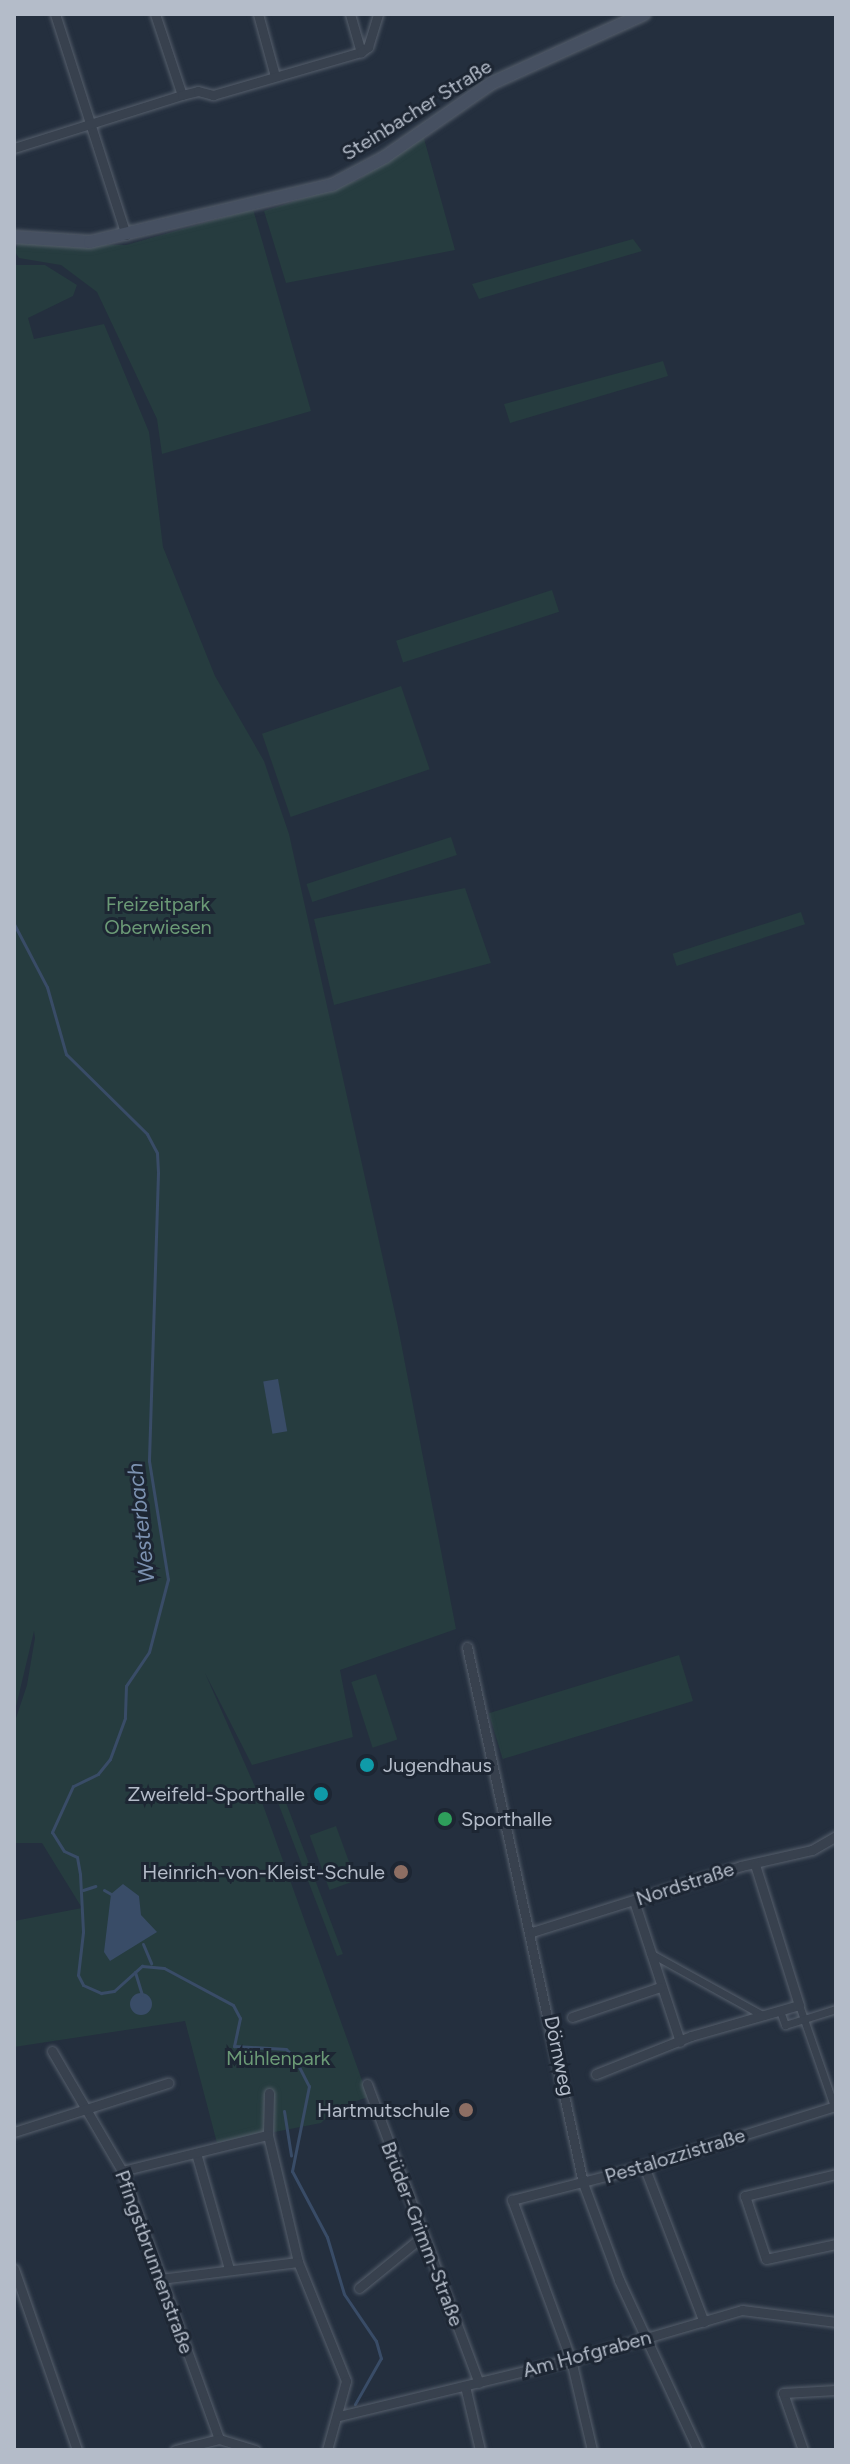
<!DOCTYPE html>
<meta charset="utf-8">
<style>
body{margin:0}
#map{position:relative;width:850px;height:2464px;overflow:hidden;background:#242f3e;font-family:Figtree,sans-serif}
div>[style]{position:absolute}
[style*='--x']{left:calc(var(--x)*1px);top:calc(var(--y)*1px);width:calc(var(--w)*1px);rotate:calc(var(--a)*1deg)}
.green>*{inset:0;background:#263c3f;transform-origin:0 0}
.water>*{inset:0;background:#394c67;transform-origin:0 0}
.round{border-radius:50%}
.stream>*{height:3px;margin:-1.5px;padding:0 1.5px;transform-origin:1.5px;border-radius:1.5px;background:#394c67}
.roads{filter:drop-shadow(0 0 2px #565f6c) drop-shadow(0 0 2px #565f6c)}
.pedestrian>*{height:7px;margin:-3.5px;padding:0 3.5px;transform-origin:3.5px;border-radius:3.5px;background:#38414e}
.minor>*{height:9px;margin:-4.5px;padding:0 4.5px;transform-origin:4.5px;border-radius:4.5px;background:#38414e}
.secondary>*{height:12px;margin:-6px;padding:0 6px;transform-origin:6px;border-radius:6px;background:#465061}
.dots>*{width:22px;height:22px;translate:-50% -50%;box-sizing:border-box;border:4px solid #1d2633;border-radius:50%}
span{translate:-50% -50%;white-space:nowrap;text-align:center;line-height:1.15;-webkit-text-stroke:6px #1d2633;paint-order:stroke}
.street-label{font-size:20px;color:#b4bcc9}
.park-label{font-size:20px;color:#6b9a76}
.poi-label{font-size:20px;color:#b4bcc9}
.left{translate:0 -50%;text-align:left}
.right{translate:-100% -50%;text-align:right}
.water-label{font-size:22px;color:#7c92b1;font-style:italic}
.frame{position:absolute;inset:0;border:16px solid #b4bcc9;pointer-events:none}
</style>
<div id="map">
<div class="green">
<div style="clip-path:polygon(423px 135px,455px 250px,286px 283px,264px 211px,358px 180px)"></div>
<div style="clip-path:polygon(253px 209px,311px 411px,162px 454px,157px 419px,97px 292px,61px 265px,19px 258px,15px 252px,18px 243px,126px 245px)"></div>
<div style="clip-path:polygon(633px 239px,642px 251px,479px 299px,472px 284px)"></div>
<div style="clip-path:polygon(14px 265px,45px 265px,77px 285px,73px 296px,28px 318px,34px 339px,104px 324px,149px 432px,163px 547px,215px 676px,264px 761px,289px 834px,398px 1327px,456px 1629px,340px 1670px,353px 1737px,252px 1765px,205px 1673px,263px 1805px,368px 2097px,336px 2108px,321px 2123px,217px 2143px,185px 2021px,14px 2047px,14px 1921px,82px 1908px,42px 1843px,14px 1843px,14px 1724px,27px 1685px,35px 1638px,34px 1631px,14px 1715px)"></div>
<div style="clip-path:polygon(663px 361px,668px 376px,510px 423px,504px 404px)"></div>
<div style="left:552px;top:590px;width:23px;height:164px;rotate:72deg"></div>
<div style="left:401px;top:686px;width:88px;height:147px;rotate:71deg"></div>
<div style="left:451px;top:837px;width:19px;height:152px;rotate:72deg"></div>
<div style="clip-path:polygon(465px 888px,491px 963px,334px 1005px,314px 919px)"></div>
<div style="left:801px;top:912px;width:13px;height:135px;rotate:72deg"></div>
<div style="left:679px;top:1655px;width:48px;height:199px;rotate:73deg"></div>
<div style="left:376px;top:1674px;width:69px;height:26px;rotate:72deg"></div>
<div style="clip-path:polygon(282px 1792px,343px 1954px,337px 1956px,275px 1795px)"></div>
<div style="left:336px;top:1826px;width:58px;height:28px;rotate:70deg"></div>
</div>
<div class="water">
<div style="left:278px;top:1379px;width:53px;height:15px;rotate:80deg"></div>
<div style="clip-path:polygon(123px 1884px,139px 1896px,141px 1915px,157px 1932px,110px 1961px,104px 1952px,111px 1894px)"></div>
<div class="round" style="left:130px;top:1993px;width:22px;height:22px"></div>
</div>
<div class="stream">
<div style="--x:14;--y:924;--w:71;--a:62.4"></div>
<div style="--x:47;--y:987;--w:70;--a:74.2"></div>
<div style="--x:66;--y:1054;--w:114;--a:44.6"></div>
<div style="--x:147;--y:1134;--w:21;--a:62"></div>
<div style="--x:157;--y:1153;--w:20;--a:87"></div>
<div style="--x:158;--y:1173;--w:288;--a:91.8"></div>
<div style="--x:149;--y:1461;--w:120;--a:80.9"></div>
<div style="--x:168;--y:1579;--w:75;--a:104.6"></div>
<div style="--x:149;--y:1652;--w:41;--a:124.1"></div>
<div style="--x:126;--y:1686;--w:32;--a:92"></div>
<div style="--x:125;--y:1718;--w:44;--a:110.1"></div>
<div style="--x:110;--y:1759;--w:19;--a:129"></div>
<div style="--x:98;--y:1774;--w:28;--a:154"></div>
<div style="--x:73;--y:1786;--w:51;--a:114.5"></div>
<div style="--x:52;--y:1832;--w:22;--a:58"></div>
<div style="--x:64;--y:1851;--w:14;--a:25"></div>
<div style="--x:77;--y:1857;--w:17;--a:80"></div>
<div style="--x:80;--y:1874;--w:58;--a:87"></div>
<div style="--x:83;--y:1932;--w:43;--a:96.6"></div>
<div style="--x:78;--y:1975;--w:11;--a:63"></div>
<div style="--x:83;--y:1985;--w:20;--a:24"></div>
<div style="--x:101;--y:1993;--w:13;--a:-9"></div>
<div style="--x:114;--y:1991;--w:38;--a:-42"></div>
<div style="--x:142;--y:1966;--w:22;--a:5"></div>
<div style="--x:164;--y:1968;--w:78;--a:28.2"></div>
<div style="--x:233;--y:2005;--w:15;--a:62"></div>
<div style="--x:240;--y:2018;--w:29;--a:102"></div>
<div style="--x:234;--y:2046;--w:52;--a:3.3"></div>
<div style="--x:286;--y:2049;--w:11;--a:45"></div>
<div style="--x:294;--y:2057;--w:33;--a:63"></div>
<div style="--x:309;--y:2086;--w:87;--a:101.3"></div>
<div style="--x:292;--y:2171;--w:75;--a:62.1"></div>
<div style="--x:327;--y:2237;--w:59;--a:73.4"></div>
<div style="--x:344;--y:2294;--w:57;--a:55.8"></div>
<div style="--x:376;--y:2341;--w:18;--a:74"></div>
<div style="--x:381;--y:2358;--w:53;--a:119.5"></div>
<div style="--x:83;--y:1890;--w:13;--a:-18"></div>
<div style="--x:104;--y:1890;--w:8;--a:30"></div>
<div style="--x:143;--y:1944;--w:21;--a:67"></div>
<div style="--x:135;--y:1972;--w:24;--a:73"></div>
<div style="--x:284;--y:2111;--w:45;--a:81"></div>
</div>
<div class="roads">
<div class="pedestrian">
<div style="--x:650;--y:1953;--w:130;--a:28.9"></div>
<div style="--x:799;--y:2005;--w:107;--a:70.9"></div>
<div style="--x:780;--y:2011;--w:15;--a:70"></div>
<div style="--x:785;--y:2025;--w:53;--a:-17.4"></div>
</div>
<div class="minor">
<div style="--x:55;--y:14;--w:232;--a:72.2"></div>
<div style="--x:155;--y:14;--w:85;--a:71.6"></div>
<div style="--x:258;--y:14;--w:64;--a:74.7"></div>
<div style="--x:350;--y:14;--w:40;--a:74"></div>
<div style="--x:14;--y:148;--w:176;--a:-17.5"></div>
<div style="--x:182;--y:95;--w:16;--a:-14"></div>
<div style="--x:198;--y:91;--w:16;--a:15"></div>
<div style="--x:213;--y:95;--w:154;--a:-16.2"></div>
<div style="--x:361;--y:52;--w:9;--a:-36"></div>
<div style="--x:368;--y:47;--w:34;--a:-73"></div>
<div style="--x:467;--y:1647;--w:548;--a:77.79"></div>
<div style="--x:583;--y:2183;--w:103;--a:69.6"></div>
<div style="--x:619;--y:2280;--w:187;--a:65.1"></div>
<div style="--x:634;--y:1901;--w:148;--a:71.9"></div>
<div style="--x:532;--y:1932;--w:219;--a:-17.5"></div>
<div style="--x:741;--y:1866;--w:73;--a:-12.7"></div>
<div style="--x:812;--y:1850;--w:28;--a:-30"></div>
<div style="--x:572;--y:2017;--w:93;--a:-18.8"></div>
<div style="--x:52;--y:2051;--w:139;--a:59.7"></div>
<div style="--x:122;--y:2171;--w:285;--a:70.1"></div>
<div style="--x:596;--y:2074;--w:102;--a:-21.8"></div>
<div style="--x:691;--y:2036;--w:112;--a:-16"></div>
<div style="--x:799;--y:2005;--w:147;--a:-107.4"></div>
<div style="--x:367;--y:2084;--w:319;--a:69.5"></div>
<div style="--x:269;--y:2093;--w:42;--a:91.4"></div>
<div style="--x:268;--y:2135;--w:130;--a:76.7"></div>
<div style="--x:298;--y:2262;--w:128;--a:68"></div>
<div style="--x:346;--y:2381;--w:72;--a:105.4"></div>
<div style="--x:14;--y:2132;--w:162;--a:-17.7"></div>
<div style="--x:196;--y:2153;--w:121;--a:74.1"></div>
<div style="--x:644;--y:2166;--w:167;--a:69"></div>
<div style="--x:122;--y:2171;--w:150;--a:-13.9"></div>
<div style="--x:836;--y:2174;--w:94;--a:166.4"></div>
<div style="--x:745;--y:2196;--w:66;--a:71.6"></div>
<div style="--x:766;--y:2259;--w:72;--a:-12.1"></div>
<div style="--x:14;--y:2269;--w:192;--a:70.8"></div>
<div style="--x:160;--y:2279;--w:139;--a:-7"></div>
<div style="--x:359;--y:2288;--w:82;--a:-39.1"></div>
<div style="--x:465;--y:2386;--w:66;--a:76.8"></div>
<div style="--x:339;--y:2416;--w:239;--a:-13.6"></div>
<div style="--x:571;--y:2360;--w:178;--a:-16.3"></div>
<div style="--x:742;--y:2310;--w:95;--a:7.3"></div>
<div style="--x:175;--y:2450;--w:45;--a:-14"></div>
<div style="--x:219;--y:2439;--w:38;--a:17"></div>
<div style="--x:592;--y:2450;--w:92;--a:-103.1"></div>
<div style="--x:571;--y:2360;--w:171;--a:-110.2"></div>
<div style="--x:512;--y:2200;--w:136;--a:-14.4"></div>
<div style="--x:644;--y:2166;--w:201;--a:-17.4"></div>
<div style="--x:803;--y:2450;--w:60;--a:-109.3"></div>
<div style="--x:783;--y:2393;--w:53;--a:-3.2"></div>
</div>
<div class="secondary">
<div style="--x:14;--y:237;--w:76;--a:3.8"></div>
<div style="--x:90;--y:242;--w:249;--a:-13.3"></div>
<div style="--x:332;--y:185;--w:60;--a:-27.8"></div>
<div style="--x:385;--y:157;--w:130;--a:-34.7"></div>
<div style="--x:492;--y:83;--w:167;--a:-24.4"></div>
</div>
</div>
<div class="dots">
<div style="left:367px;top:1765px;background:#0f9aa8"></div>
<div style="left:321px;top:1794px;background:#0f9aa8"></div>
<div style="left:445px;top:1819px;background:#2e9e5b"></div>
<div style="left:401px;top:1872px;background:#8d6e63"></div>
<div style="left:466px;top:2110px;background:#8d6e63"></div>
</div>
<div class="street-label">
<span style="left:417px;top:110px;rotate:-32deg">Steinbacher Straße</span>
<span style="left:685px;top:1884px;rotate:-18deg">Nordstraße</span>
<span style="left:559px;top:2056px;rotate:78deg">Dörnweg</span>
<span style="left:675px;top:2156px;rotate:-17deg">Pestalozzistraße</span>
<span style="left:422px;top:2234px;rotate:69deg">Brüder-Grimm-Straße</span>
<span style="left:154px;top:2262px;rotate:70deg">Pfingstbrunnenstraße</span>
<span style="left:587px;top:2354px;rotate:-15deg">Am Hofgraben</span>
</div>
<div class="park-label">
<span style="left:158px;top:916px">Freizeitpark<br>Oberwiesen</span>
<span style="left:278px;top:2058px">Mühlenpark</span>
</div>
<div class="poi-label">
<span class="left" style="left:383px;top:1765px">Jugendhaus</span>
<span class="right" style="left:305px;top:1794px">Zweifeld-Sporthalle</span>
<span class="left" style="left:461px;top:1819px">Sporthalle</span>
<span class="right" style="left:385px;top:1872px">Heinrich-von-Kleist-Schule</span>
<span class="right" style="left:450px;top:2110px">Hartmutschule</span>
</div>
<div class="water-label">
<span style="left:141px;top:1523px;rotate:-96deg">Westerbach</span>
</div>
<div class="frame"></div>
</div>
